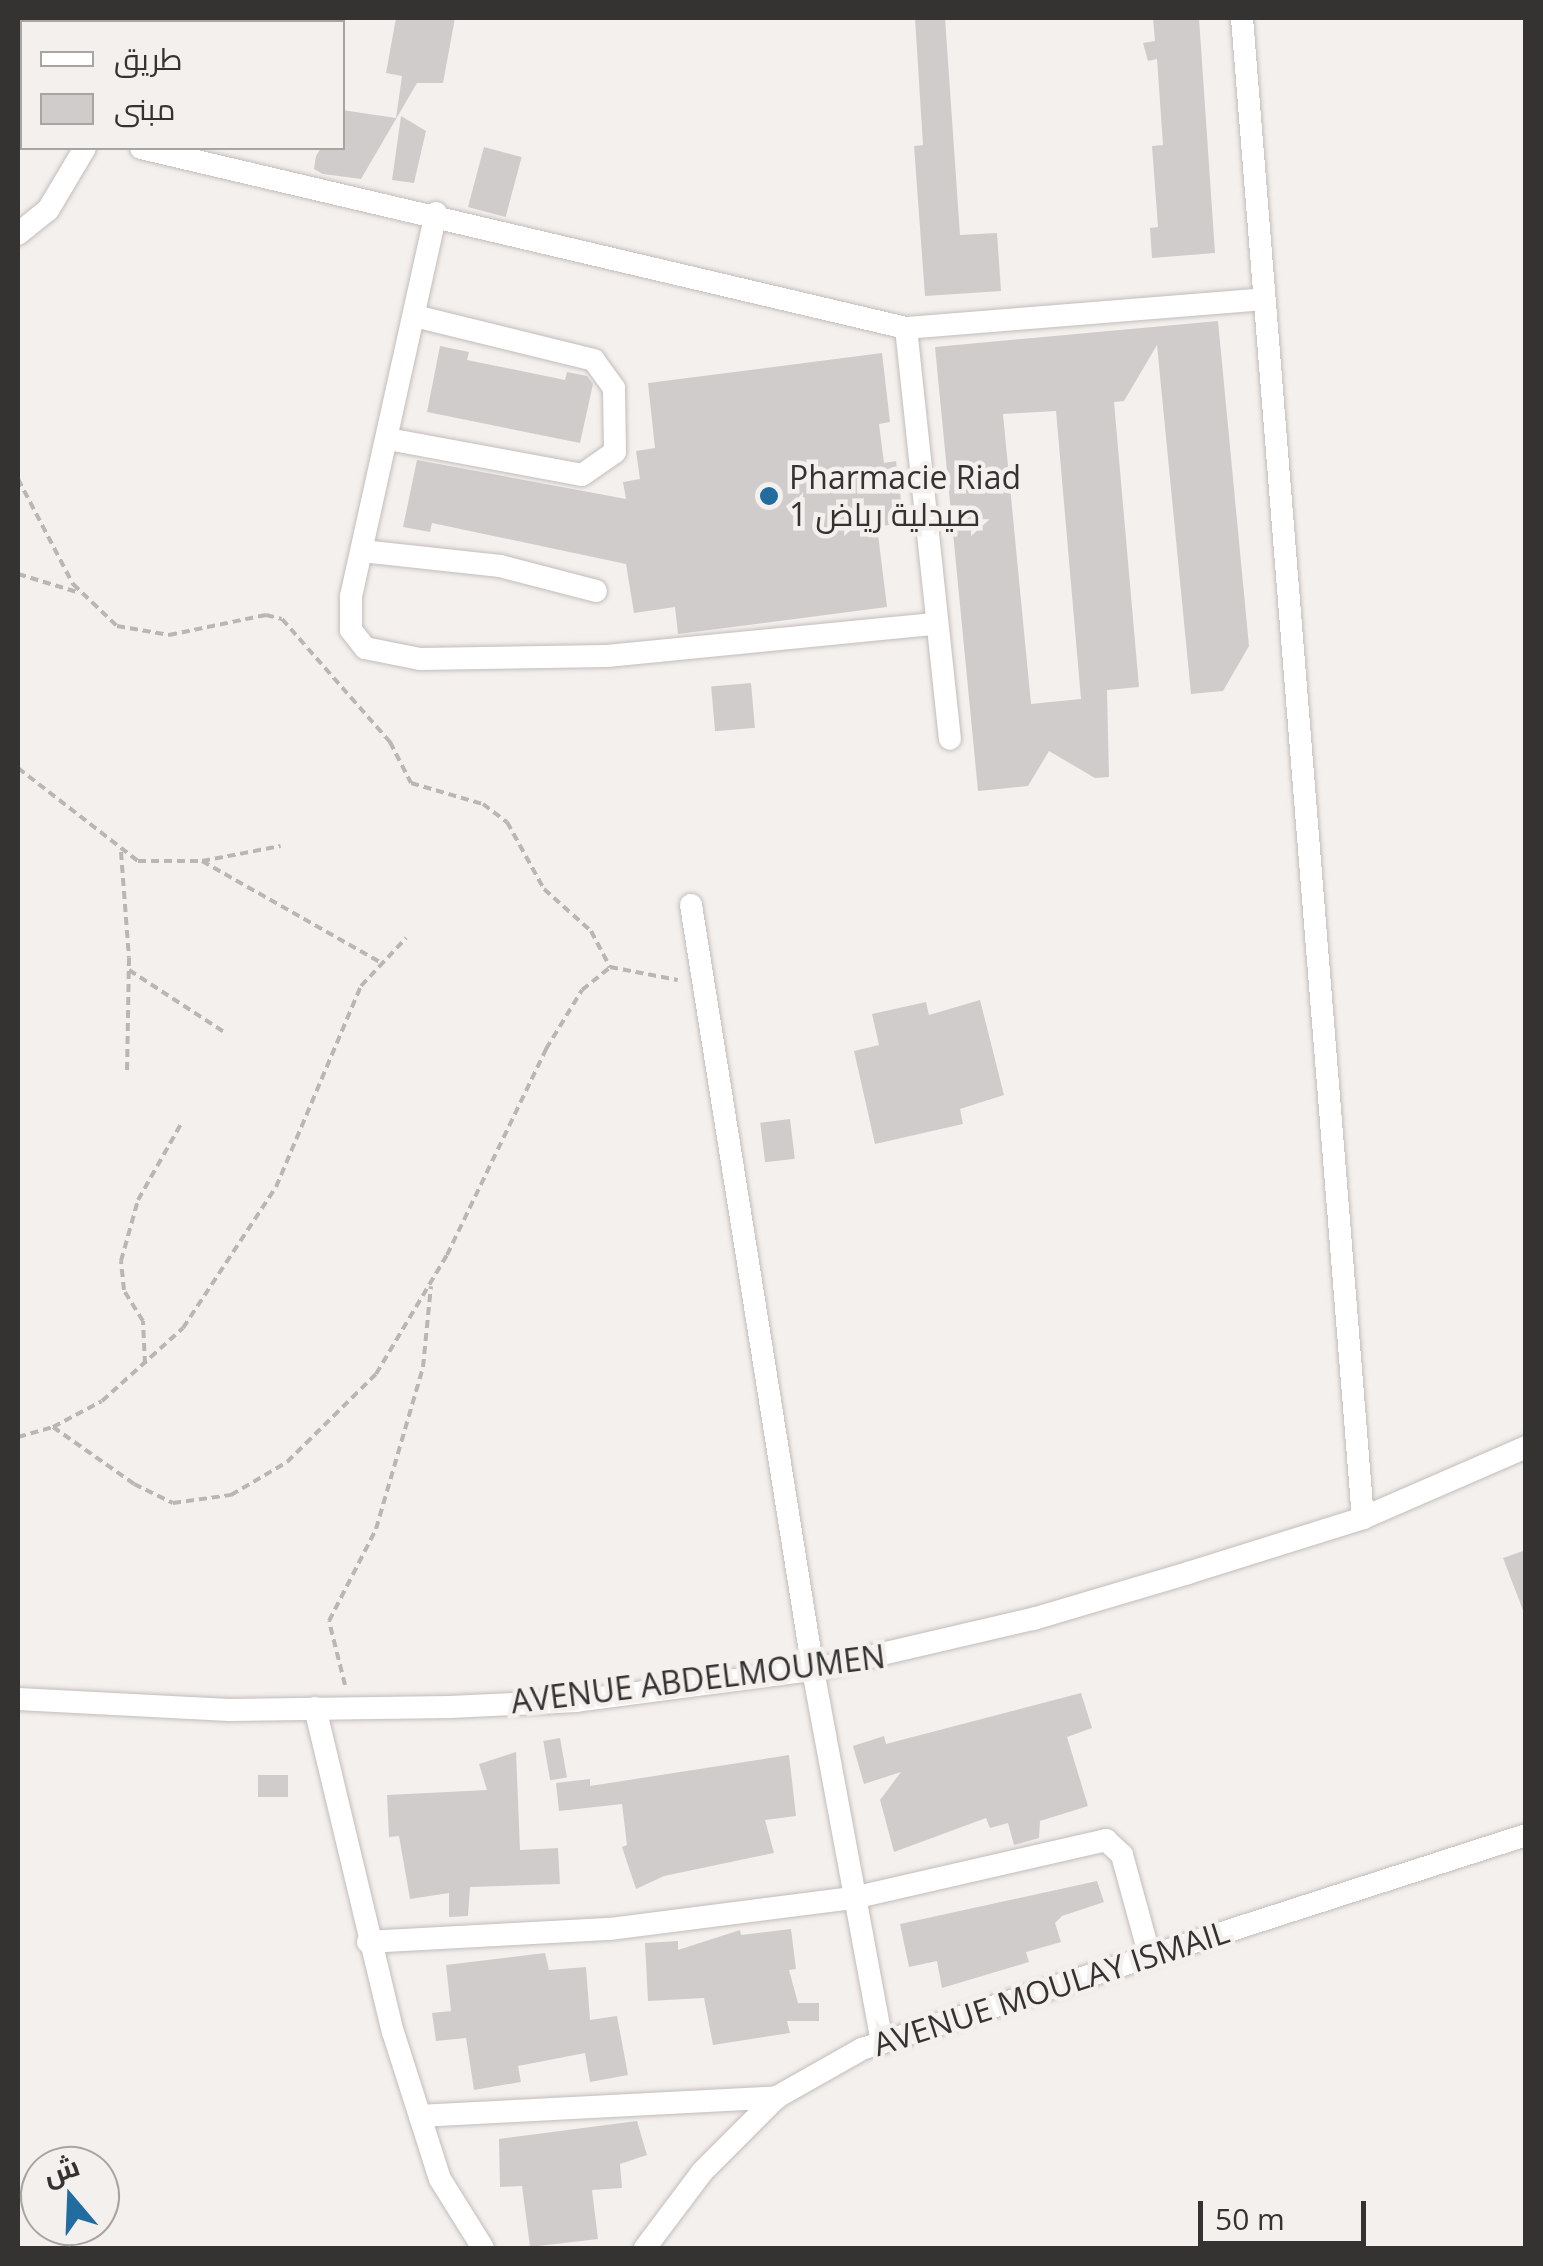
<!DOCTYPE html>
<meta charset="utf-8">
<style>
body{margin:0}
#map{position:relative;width:1543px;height:2266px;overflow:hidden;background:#f4f0ed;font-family:"Open Sans",Cairo,sans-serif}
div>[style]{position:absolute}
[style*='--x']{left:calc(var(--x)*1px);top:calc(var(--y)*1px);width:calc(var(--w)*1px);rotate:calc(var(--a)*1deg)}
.building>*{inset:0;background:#d1cccc;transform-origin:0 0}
.path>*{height:4px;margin-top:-2px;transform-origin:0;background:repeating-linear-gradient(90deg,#b9b6b4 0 8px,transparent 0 13px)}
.roads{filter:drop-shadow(0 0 2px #c2bdbb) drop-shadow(0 0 2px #c2bdbb)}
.street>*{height:22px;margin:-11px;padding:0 11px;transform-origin:11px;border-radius:11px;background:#fff}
.dots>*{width:28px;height:28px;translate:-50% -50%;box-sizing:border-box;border:5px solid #f4f0ed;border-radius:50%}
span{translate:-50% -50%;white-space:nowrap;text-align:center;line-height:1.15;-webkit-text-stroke:9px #f4f0ed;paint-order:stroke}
.poi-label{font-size:32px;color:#343332}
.left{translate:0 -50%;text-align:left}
.street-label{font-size:32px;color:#343332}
.frame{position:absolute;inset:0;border:20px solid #343332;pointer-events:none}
.legend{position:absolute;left:20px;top:20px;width:325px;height:130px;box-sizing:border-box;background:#f4f0ed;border:2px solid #a7a4a2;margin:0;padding:12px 18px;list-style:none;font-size:30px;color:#343332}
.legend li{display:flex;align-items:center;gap:20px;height:50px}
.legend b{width:50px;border:2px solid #a7a4a2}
.north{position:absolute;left:20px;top:2146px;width:100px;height:100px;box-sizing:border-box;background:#f4f0ed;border:2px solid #a7a4a2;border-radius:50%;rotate:341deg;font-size:28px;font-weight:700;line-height:40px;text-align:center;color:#343332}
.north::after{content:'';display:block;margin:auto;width:35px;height:45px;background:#226c9f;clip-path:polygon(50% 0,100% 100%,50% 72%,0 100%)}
.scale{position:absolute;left:1198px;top:2201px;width:168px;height:45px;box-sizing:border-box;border:5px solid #343332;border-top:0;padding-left:12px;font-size:30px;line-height:35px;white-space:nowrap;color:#343332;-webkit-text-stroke:8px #f4f0ed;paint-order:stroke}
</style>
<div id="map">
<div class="building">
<div style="clip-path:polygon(396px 18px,455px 18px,443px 83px,417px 83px,361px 179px,323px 174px,314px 169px,316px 156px,321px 148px,342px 148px,342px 110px,396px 118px,402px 76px,386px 73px)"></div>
<div style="clip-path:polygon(915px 18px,945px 18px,960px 235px,997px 233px,1001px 291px,925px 296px,914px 146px,923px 145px)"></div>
<div style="clip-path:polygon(1153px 18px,1199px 18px,1215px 253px,1152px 258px,1150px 228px,1158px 227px,1152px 146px,1163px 145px,1157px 59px,1148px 61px,1143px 43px,1155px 41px)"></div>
<div style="clip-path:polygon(401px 116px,426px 131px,414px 183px,392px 180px)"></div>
<div style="left:484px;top:147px;width:39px;height:62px;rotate:15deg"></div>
<div style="clip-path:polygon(evenodd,1218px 321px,1249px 646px,1223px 691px,1191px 694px,1157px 345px,1124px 401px,1114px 402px,1139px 687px,1107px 690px,1109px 777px,1095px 778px,1049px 751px,1028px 786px,978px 791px,935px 347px,1218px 321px,1056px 411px,1081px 699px,1031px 704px,1003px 414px,1056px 411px)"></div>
<div style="clip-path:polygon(440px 346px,469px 352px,467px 360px,565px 380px,567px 372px,587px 376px,593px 384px,580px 443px,427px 412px)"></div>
<div style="clip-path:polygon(882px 353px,890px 422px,879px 424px,884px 463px,896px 461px,904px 524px,877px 526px,887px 607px,678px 634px,675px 607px,634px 613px,626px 564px,432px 523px,430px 532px,403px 527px,417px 460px,626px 499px,623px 482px,640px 479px,636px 451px,655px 448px,648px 383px)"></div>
<div style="left:751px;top:683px;width:45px;height:40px;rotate:85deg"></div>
<div style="clip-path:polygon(980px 1000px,1004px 1095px,960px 1109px,963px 1124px,875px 1144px,854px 1051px,879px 1045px,872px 1014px,926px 1002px,929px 1015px)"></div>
<div style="left:790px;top:1119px;width:40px;height:30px;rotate:83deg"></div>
<div style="clip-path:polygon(1526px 1550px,1526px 1613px,1524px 1613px,1503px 1558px)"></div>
<div style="clip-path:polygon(1081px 1693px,1092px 1728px,1067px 1737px,1088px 1806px,1040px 1821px,1039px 1838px,1014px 1845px,1008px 1823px,990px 1828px,986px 1818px,894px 1852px,880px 1800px,901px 1772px,864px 1784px,853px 1746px,884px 1736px,886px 1744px)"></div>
<div style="left:560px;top:1738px;width:40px;height:17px;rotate:80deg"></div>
<div style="clip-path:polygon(516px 1752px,520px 1850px,558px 1848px,560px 1884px,470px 1887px,468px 1916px,449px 1917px,449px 1893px,410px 1899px,399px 1836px,389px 1837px,387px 1795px,487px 1790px,479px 1764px)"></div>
<div style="clip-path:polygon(789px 1755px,796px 1816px,765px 1820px,774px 1853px,664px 1876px,636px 1889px,622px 1847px,627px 1845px,622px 1804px,559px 1811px,556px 1783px,590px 1779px,590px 1786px)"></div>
<div style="left:258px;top:1775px;width:30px;height:22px"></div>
<div style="clip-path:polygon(1097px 1881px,1104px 1902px,1062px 1916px,1055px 1923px,1061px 1942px,1026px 1952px,1029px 1962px,942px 1988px,937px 1961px,909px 1967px,900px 1924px)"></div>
<div style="clip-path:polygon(791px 1929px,796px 1969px,789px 1970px,798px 2003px,819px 2003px,819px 2021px,787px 2021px,790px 2033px,713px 2045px,704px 1998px,648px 2001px,645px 1943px,678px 1941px,678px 1950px,740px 1930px,741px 1935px)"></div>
<div style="clip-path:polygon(545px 1953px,549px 1970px,586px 1967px,590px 2020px,617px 2016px,628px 2075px,590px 2082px,585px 2053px,518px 2066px,521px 2082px,474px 2090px,466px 2038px,436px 2041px,432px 2013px,451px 2011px,446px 1965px)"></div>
<div style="clip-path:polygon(637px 2121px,647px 2155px,620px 2164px,622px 2188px,592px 2190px,598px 2239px,530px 2247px,522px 2186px,500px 2187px,499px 2139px)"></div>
</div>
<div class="path">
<div style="--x:18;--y:479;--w:119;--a:62.4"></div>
<div style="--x:73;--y:584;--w:61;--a:43.7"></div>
<div style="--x:117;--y:626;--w:53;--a:9.8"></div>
<div style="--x:169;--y:635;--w:99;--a:-11.7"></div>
<div style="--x:266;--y:615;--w:16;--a:14"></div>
<div style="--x:282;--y:619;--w:164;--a:48.7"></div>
<div style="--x:390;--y:742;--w:46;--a:62.9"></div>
<div style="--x:411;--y:783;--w:75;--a:16.3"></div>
<div style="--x:483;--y:804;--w:30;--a:37"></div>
<div style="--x:507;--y:822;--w:77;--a:61.1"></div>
<div style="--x:544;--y:889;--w:63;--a:41.8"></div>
<div style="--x:591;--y:931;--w:41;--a:62.2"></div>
<div style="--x:18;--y:574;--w:65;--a:17"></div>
<div style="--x:18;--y:768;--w:152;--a:37.8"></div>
<div style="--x:138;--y:861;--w:64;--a:0"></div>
<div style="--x:202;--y:861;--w:80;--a:-10.8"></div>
<div style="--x:121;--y:852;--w:106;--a:85.7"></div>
<div style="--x:129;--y:958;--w:113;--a:91"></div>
<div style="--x:202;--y:861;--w:205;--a:29.6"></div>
<div style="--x:129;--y:970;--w:113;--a:33.1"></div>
<div style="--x:145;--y:1364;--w:43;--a:-92.7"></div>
<div style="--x:143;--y:1321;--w:36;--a:-122"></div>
<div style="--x:124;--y:1290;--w:29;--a:-96"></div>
<div style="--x:121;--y:1261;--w:63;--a:-74.4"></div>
<div style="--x:138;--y:1200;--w:87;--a:-60.5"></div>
<div style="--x:53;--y:1427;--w:99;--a:35.1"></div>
<div style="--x:134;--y:1484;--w:43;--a:26"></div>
<div style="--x:173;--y:1503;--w:59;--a:-7.9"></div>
<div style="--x:231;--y:1495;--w:65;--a:-30.5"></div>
<div style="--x:287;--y:1462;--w:125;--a:-44.7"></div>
<div style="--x:376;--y:1374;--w:139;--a:-59.2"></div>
<div style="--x:447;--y:1255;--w:229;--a:-64.3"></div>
<div style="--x:546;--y:1049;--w:69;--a:-58.6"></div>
<div style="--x:582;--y:990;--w:36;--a:-39"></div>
<div style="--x:610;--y:967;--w:69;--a:10.8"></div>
<div style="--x:18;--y:1437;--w:36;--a:-16"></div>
<div style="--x:53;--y:1427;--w:55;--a:-28"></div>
<div style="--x:102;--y:1401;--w:109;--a:-42"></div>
<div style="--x:183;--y:1328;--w:169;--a:-56.6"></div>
<div style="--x:276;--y:1187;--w:218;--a:-67.1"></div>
<div style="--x:361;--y:986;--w:66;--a:-46.8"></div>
<div style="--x:345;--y:1685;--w:66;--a:-104"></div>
<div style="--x:329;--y:1621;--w:103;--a:-62.9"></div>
<div style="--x:376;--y:1529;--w:169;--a:-73.8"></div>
<div style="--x:423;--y:1367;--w:81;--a:-84.4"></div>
</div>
<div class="roads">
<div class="street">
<div style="--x:79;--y:18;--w:5;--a:53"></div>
<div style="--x:1242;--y:18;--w:1505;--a:85.39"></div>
<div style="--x:141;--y:148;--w:786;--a:13.24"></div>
<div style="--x:906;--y:328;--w:358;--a:-4.6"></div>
<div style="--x:436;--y:213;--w:392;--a:102.5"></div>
<div style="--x:351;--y:596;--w:34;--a:90"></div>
<div style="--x:351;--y:630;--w:23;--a:52"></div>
<div style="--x:365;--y:648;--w:56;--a:11.3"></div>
<div style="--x:420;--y:659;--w:187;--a:-0.9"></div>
<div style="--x:607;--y:656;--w:330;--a:-5.6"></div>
<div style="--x:18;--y:234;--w:38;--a:-39"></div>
<div style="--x:48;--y:210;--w:72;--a:-59.2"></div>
<div style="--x:906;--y:328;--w:413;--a:83.9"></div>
<div style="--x:388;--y:439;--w:197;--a:10.5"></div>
<div style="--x:582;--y:475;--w:40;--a:-34.9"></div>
<div style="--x:615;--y:452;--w:64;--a:-90.9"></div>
<div style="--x:614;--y:388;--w:34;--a:-126"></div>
<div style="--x:594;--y:360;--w:184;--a:-166.2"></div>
<div style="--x:362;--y:551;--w:139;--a:6.2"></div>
<div style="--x:500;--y:566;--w:99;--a:14.6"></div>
<div style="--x:691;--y:905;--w:775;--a:80.94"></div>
<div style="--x:813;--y:1670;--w:378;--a:79.5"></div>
<div style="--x:18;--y:1699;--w:211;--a:3"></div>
<div style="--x:229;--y:1710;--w:221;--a:-0.8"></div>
<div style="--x:450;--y:1707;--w:126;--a:-2.7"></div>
<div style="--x:576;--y:1701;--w:239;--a:-7.5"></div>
<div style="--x:813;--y:1670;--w:226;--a:-13.1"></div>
<div style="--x:1033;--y:1619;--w:162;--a:-16.5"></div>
<div style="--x:1188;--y:1573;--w:183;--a:-17.4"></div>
<div style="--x:1363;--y:1518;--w:178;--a:-23.5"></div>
<div style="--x:315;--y:1708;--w:333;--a:76.5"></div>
<div style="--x:393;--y:2032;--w:154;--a:72.3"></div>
<div style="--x:440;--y:2179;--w:81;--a:58.1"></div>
<div style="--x:368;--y:1942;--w:242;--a:-3.1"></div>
<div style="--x:610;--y:1929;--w:245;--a:-7.3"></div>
<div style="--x:853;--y:1898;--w:260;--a:-12.9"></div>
<div style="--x:1106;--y:1840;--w:22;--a:43"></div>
<div style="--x:1122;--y:1855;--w:103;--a:74.7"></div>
<div style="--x:420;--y:2116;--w:358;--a:-3"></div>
<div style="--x:645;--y:2248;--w:95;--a:-53.1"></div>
<div style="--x:702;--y:2172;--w:106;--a:-45"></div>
<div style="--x:777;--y:2097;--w:98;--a:-29.5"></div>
<div style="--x:862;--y:2049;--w:698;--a:-17.86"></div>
</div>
</div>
<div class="dots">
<div style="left:769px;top:496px;background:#226c9f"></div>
</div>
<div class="poi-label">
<span class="left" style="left:789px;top:496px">Pharmacie Riad<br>1 صيدلية رياض</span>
</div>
<div class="street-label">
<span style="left:698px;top:1679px;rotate:-7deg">AVENUE ABDELMOUMEN</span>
<span style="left:1051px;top:1988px;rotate:-18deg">AVENUE MOULAY ISMAIL</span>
</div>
<div class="frame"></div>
<ul class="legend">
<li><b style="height:12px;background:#fff"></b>طريق</li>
<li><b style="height:28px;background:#d1cccc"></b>مبنى</li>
</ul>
<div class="north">ش</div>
<div class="scale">50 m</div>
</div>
